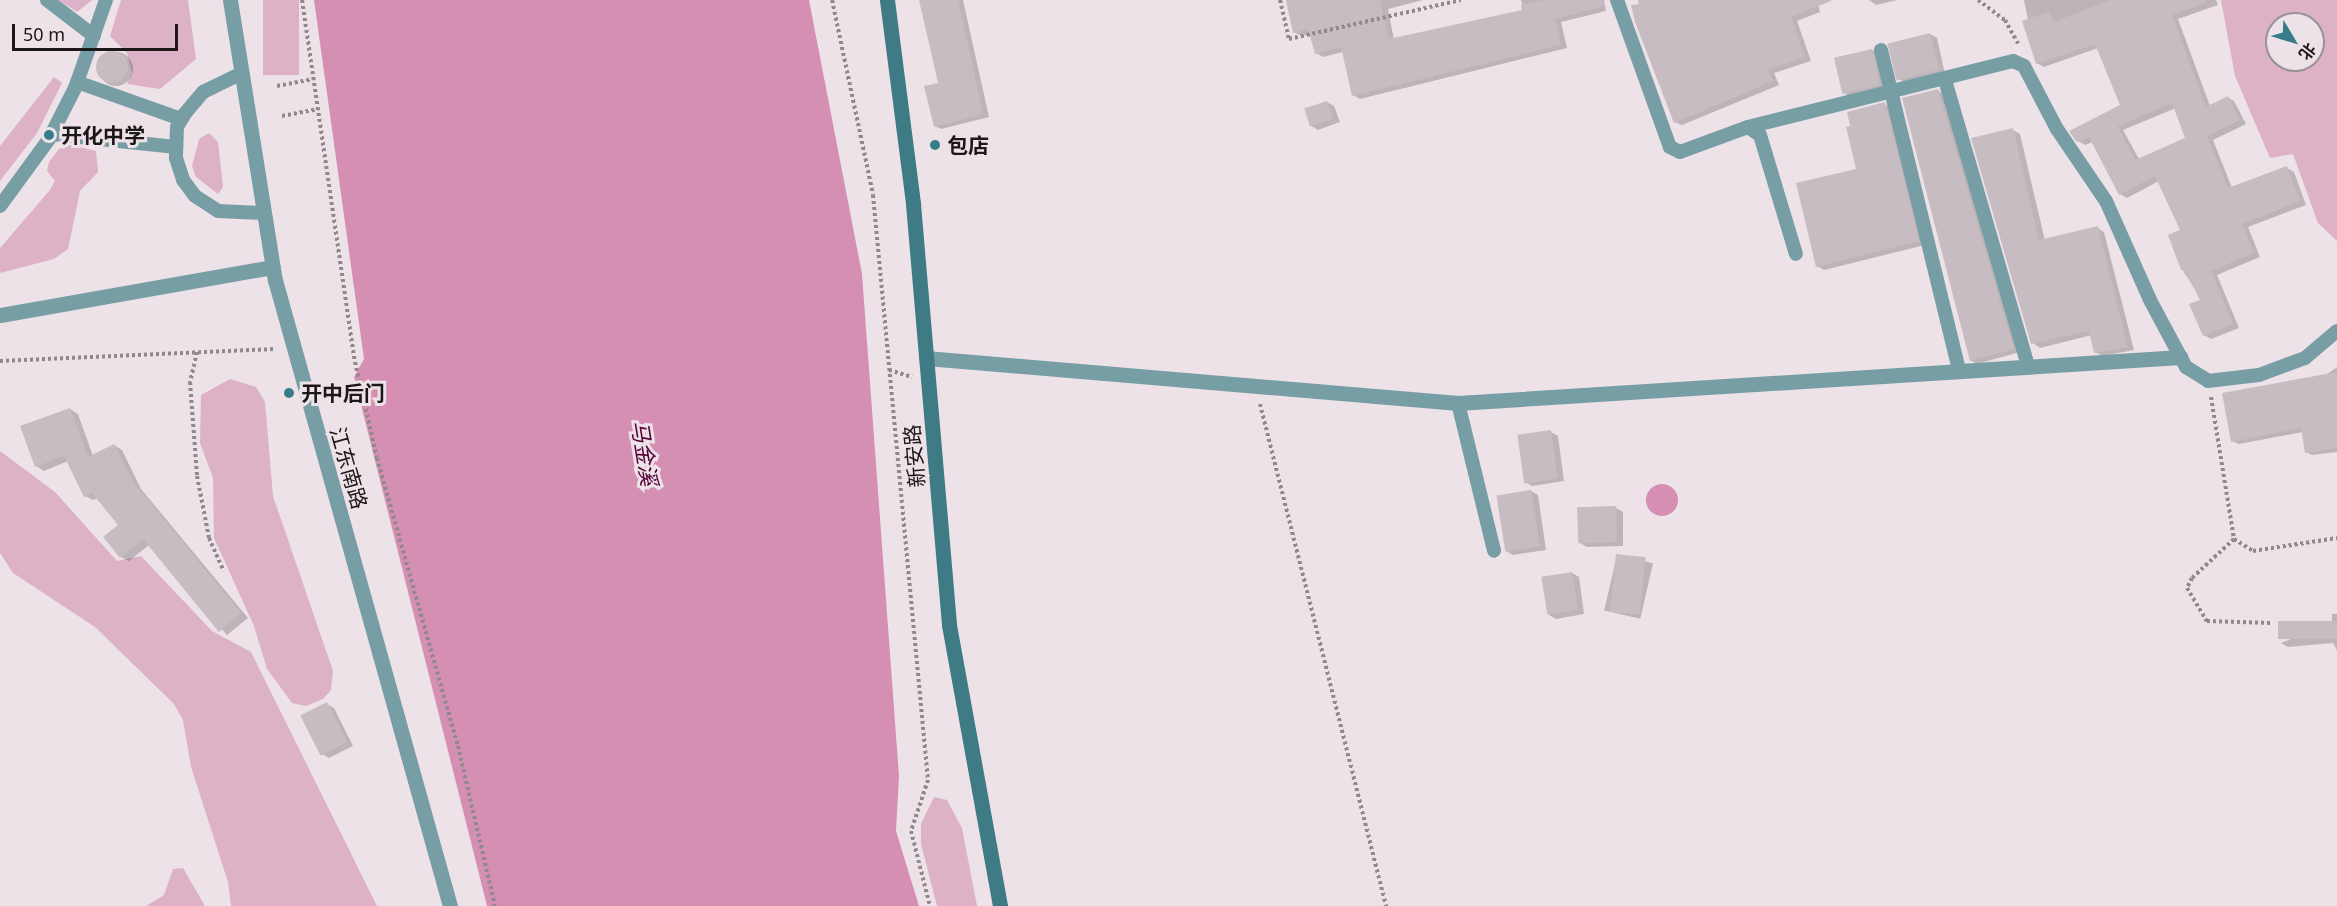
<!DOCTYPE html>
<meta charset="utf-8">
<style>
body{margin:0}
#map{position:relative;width:2337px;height:906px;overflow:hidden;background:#ede2e7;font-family:"Noto Sans","Noto Sans SC",sans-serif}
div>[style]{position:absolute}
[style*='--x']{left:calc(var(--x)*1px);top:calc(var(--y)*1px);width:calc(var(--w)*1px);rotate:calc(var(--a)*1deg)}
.green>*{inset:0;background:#ddb1c6;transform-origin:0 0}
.water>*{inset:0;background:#d58fb3}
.round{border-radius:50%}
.shadow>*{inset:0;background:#0003;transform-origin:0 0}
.building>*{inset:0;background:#c7bcc1;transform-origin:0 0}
.path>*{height:4px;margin-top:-2px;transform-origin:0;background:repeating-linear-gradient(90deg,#90888b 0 3px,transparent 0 6px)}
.service>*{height:14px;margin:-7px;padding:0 7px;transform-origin:7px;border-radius:7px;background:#789ea5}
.minor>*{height:15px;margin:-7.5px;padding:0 7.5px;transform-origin:7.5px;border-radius:7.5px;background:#789ea5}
.tertiary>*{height:15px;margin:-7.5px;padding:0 7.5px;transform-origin:7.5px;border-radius:7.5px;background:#789ea5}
.secondary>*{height:15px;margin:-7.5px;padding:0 7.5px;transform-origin:7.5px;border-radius:7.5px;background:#3e7b85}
.dots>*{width:16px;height:16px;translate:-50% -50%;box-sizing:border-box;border:3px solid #ede2e7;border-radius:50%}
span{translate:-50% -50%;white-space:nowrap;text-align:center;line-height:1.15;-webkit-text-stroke:6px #ede2e7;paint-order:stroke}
.poi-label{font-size:21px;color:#1c181a;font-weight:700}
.left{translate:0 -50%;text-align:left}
.street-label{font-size:21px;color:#1c181a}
.water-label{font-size:22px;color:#560139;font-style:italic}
.north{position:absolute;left:2265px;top:12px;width:60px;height:60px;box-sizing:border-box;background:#ede2e7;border:2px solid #999195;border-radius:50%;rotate:128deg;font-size:16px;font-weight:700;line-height:24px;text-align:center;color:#1c181a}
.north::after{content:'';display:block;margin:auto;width:21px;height:27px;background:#377d89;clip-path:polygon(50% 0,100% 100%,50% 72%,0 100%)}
.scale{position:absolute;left:12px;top:24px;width:166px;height:27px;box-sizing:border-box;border:3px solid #1c181a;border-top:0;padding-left:8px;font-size:18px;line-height:21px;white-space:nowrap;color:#1c181a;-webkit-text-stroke:4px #ede2e7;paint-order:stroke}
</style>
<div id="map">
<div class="green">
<div style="clip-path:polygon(59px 0,92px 0,77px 12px)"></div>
<div style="clip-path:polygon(121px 0,188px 0,196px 59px,160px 89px,127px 84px,132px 73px,127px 53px,110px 36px)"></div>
<div style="left:263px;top:0;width:36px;height:75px"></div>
<div style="clip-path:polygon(evenodd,2221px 0,2337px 0,2337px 241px,2318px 223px,2293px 154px,2270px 158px,2235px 76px,2221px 0,2277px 24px,2313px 24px,2313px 60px,2277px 60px,2277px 24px)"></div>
<div style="clip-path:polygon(54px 77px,62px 83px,37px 133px,0 181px,0 146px)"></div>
<div style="clip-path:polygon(209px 133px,218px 142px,223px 187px,218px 194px,196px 177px,192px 166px,199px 139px)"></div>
<div style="clip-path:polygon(70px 145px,96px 151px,98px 172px,80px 191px,68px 249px,54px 259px,0 273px,0 248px,50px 190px,55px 181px,47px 171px,49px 162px,59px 149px)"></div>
<div style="clip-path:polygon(230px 379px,256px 387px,265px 402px,273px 496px,333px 671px,331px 690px,323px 699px,306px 706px,292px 703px,267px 669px,254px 626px,214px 538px,213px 478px,200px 443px,201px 395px)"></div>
<div style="clip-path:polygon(0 451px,55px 492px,117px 561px,141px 556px,212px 631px,251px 652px,377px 906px,231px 906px,228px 882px,191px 767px,183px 720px,174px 704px,95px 627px,13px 573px,0 553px)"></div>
<div style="clip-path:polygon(934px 797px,947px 800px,962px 828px,977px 906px,937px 906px,921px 844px,921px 824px)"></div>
<div style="clip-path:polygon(183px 868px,205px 906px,146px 906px,164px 895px,173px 869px)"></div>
</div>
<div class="water">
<div style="clip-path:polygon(314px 0,809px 0,862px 274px,899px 776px,896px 831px,919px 906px,487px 906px,354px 377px,364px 359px)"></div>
<div class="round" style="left:1646px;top:484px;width:32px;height:32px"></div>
</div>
<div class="shadow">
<div style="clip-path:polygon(921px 0,963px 0,989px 117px,941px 129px,935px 126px,940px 84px)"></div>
<div style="clip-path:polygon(1287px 0,1423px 0,1388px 9px,1394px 40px,1524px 11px,1521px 0,1604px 0,1606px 11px,1561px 22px,1567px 48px,1360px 99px,1353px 95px,1343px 52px,1323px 57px,1316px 53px,1311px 34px,1301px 36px,1294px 32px)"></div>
<div style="clip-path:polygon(1640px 0,1817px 0,1820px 12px,1797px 21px,1811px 61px,1774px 73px,1779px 85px,1682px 125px,1675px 122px)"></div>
<div style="clip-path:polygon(1869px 0,1897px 0,1876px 5px)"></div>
<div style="clip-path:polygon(evenodd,2024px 0,2216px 0,2218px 5px,2178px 19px,2210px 106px,2227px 97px,2234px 101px,2246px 124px,2213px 140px,2232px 188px,2287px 168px,2294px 172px,2306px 205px,2248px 227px,2260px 257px,2217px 275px,2239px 328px,2211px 339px,2204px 335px,2202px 300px,2182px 269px,2182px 231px,2159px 181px,2127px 198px,2120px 194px,2093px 142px,2085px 145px,2078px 141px,2122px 106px,2098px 48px,2044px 67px,2037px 63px,2024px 0,2176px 108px,2187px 139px,2139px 159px,2123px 130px,2176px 108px)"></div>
<div style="clip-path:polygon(1930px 34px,1937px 38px,1945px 74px,1906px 83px,1899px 79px)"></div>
<div style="clip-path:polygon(1872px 50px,1879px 54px,1886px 88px,1851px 97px,1844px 93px)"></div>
<div class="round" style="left:99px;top:52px;width:34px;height:34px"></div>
<div style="clip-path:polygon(1938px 91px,1945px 95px,2020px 352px,1977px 364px,1970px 360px)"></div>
<div style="clip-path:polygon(1327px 102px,1334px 106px,1340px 122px,1318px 130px,1311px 126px)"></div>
<div style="clip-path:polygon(1884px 104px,1891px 108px,1925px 245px,1824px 270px,1817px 266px)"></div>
<div style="clip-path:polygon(2013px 130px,2020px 134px,2045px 241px,2097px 228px,2104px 232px,2134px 350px,2102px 356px,2095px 352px,2092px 335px,2040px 348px,2033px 343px)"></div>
<div style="clip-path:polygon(2337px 367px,2337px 452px,2312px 455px,2306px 452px,2303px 432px,2239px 444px,2232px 441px)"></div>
<div style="clip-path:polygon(70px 409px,78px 414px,93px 456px,114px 445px,122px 450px,141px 489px,248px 618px,227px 635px,149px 545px,129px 561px,121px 557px,105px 537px,120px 525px,98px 498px,93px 500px,85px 496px,68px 461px,44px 471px,36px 466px)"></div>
<div style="clip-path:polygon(1551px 432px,1558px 436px,1564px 481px,1532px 486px,1525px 482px)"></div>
<div style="clip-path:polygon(1531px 491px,1538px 495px,1546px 550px,1513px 555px,1506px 551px)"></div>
<div style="clip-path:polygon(1616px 508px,1623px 512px,1623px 546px,1587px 547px,1580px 543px)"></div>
<div style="left:1617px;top:555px;width:37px;height:57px;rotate:13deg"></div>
<div style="clip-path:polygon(1572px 573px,1579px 577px,1584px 614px,1556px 619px,1549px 615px)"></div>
<div style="clip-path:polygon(2332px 614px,2337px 614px,2337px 650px,2333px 643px,2288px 647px,2281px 643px,2332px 623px)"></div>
<div style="clip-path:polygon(327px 704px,334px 708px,353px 746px,329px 758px,322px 754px)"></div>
</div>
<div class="building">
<div style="clip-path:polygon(919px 0,958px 0,983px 114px,934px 127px,924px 86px,938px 83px)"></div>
<div style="clip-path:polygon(1286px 0,1380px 0,1389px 39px,1522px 10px,1521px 5px,1544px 0,1603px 0,1604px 6px,1555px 19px,1561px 45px,1352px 96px,1341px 47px,1315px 54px,1308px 29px,1293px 33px)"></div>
<div style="clip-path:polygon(1638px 0,1831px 0,1831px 1px,1791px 17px,1805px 57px,1768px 70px,1773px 81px,1674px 123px,1635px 22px,1631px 5px,1639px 4px)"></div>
<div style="clip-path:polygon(evenodd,2110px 0,2206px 0,2206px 3px,2172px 15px,2206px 107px,2228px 96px,2240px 120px,2207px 136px,2228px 188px,2287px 166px,2300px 201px,2242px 224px,2254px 253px,2211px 271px,2233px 324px,2203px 336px,2189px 304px,2200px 300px,2184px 269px,2181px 270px,2168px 235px,2180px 230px,2155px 176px,2119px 195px,2089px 137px,2077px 142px,2069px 131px,2120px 105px,2095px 44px,2036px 64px,2022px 21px,2049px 12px,2053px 22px,2110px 0,2172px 103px,2185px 138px,2135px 160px,2118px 126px,2172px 103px)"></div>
<div style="left:1930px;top:33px;width:38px;height:44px;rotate:76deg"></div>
<div style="left:1872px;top:49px;width:37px;height:39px;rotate:77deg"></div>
<div class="round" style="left:96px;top:51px;width:32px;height:32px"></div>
<div style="clip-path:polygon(1938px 89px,2014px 349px,1970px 361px,1902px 98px)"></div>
<div style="left:1327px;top:101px;width:19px;height:24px;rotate:72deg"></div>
<div style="clip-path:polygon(1885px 102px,1919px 241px,1816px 267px,1796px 183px,1856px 169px,1846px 127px,1850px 126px,1847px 112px)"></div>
<div style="clip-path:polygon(2013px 128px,2039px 240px,2098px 226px,2128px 347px,2094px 353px,2089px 331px,2031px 344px,1971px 138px)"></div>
<div style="clip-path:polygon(2337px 372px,2337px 448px,2305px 453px,2301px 428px,2231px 442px,2222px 393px)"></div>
<div style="clip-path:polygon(70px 408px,88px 457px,114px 444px,134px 483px,241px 613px,219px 632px,143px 539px,120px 558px,103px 537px,118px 525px,92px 493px,84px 497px,64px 456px,35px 467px,20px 426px)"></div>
<div style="left:1551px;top:430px;width:49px;height:34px;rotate:82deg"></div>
<div style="left:1531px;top:490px;width:57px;height:35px;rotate:81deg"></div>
<div style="left:1616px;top:506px;width:36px;height:39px;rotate:88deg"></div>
<div style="left:1616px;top:554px;width:30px;height:58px;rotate:6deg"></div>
<div style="left:1572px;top:572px;width:38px;height:31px;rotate:81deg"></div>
<div style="left:2337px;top:621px;width:18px;height:59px;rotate:90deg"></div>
<div style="left:327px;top:702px;width:45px;height:30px;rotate:63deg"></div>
</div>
<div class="path">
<div style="--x:302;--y:0;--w:366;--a:81.7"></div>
<div style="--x:355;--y:362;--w:98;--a:77.1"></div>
<div style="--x:377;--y:458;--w:299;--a:74.3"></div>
<div style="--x:458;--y:746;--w:164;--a:77"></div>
<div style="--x:832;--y:0;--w:199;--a:78.1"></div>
<div style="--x:873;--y:195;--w:588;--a:84.63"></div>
<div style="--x:928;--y:780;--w:54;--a:108.4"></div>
<div style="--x:911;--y:831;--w:77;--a:75.8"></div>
<div style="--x:1280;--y:0;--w:40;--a:77"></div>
<div style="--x:1289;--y:39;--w:176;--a:-12.8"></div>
<div style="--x:1978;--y:0;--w:34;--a:37"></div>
<div style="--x:2005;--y:20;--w:29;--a:61"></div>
<div style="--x:277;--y:86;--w:37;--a:-11"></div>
<div style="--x:282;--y:116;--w:37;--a:-11"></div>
<div style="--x:197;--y:352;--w:31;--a:103"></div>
<div style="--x:190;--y:382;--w:94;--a:85.7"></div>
<div style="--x:197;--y:476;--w:63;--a:79"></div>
<div style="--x:209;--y:538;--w:36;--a:66"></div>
<div style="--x:0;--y:361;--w:275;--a:-2.5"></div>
<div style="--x:889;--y:370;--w:24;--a:17"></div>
<div style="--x:2211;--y:397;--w:144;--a:80.8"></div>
<div style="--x:2234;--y:539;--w:57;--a:137.1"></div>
<div style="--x:2192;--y:578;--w:11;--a:117"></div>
<div style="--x:2187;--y:588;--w:39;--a:59"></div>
<div style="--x:2207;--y:621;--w:64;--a:1.8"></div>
<div style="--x:1260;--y:404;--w:518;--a:75.91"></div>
<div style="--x:2234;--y:539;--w:22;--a:32"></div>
<div style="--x:2253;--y:551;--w:85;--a:-8.8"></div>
</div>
<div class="service">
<div style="--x:47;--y:0;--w:59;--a:37.5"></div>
<div style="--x:1617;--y:0;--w:156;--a:70.2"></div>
<div style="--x:1670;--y:147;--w:11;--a:27"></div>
<div style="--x:1680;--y:152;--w:72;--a:-20.2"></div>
<div style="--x:1748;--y:127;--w:14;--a:34"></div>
<div style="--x:1760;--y:135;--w:124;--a:73.2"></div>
<div style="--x:1881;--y:50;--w:328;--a:76.3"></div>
<div style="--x:242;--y:73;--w:43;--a:154"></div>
<div style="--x:203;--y:92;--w:30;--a:130"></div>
<div style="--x:184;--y:115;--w:14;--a:120"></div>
<div style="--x:177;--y:127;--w:31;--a:92"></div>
<div style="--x:176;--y:158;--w:23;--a:72"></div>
<div style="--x:183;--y:180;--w:20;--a:53"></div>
<div style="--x:195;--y:196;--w:27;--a:33"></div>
<div style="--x:218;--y:211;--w:46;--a:2.5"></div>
<div style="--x:1945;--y:80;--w:297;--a:73.8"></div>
<div style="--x:77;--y:82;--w:110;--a:19.6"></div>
<div style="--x:1748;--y:127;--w:273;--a:-14"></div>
<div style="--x:2013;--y:61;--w:12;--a:24"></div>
<div style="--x:2024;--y:66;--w:71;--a:62.4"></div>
<div style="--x:2057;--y:129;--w:87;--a:55.8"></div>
<div style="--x:2106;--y:201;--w:108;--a:66"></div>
<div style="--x:2150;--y:300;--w:76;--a:61.8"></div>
<div style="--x:2186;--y:367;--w:26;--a:32"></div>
<div style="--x:2208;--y:381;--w:51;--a:-6.7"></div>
<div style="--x:2259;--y:375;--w:49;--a:-20.3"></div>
<div style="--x:2305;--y:358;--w:42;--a:-40.2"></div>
<div style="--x:51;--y:134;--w:126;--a:5.9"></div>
<div style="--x:0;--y:206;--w:83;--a:-53.8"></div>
<div style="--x:49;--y:139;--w:57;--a:-63"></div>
<div style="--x:75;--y:88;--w:93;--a:-70.6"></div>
<div style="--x:1458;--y:403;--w:152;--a:76.3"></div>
</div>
<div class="minor">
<div style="--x:926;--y:358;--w:534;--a:4.83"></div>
<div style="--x:1458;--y:403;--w:724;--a:-3.64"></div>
</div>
<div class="tertiary">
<div style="--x:230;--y:0;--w:284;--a:80.9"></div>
<div style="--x:275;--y:280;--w:650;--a:74.38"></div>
<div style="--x:0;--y:315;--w:277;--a:-10"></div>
</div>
<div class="secondary">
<div style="--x:887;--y:0;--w:206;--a:82.7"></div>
<div style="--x:913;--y:204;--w:423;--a:85.1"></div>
<div style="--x:949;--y:625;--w:286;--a:79.7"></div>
</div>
<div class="dots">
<div style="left:49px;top:135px;background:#377d89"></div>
<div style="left:935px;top:145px;background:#377d89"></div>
<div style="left:289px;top:393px;background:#377d89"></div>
</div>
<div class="poi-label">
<span class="left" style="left:61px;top:135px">开化中学</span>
<span class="left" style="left:947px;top:145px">包店</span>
<span class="left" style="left:301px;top:393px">开中后门</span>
</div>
<div class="street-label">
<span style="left:914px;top:456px;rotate:-95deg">新安路</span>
<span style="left:349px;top:468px;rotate:74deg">江东南路</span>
</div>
<div class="water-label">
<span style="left:645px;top:453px;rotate:81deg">马金溪</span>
</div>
<div class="north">北</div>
<div class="scale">50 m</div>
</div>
